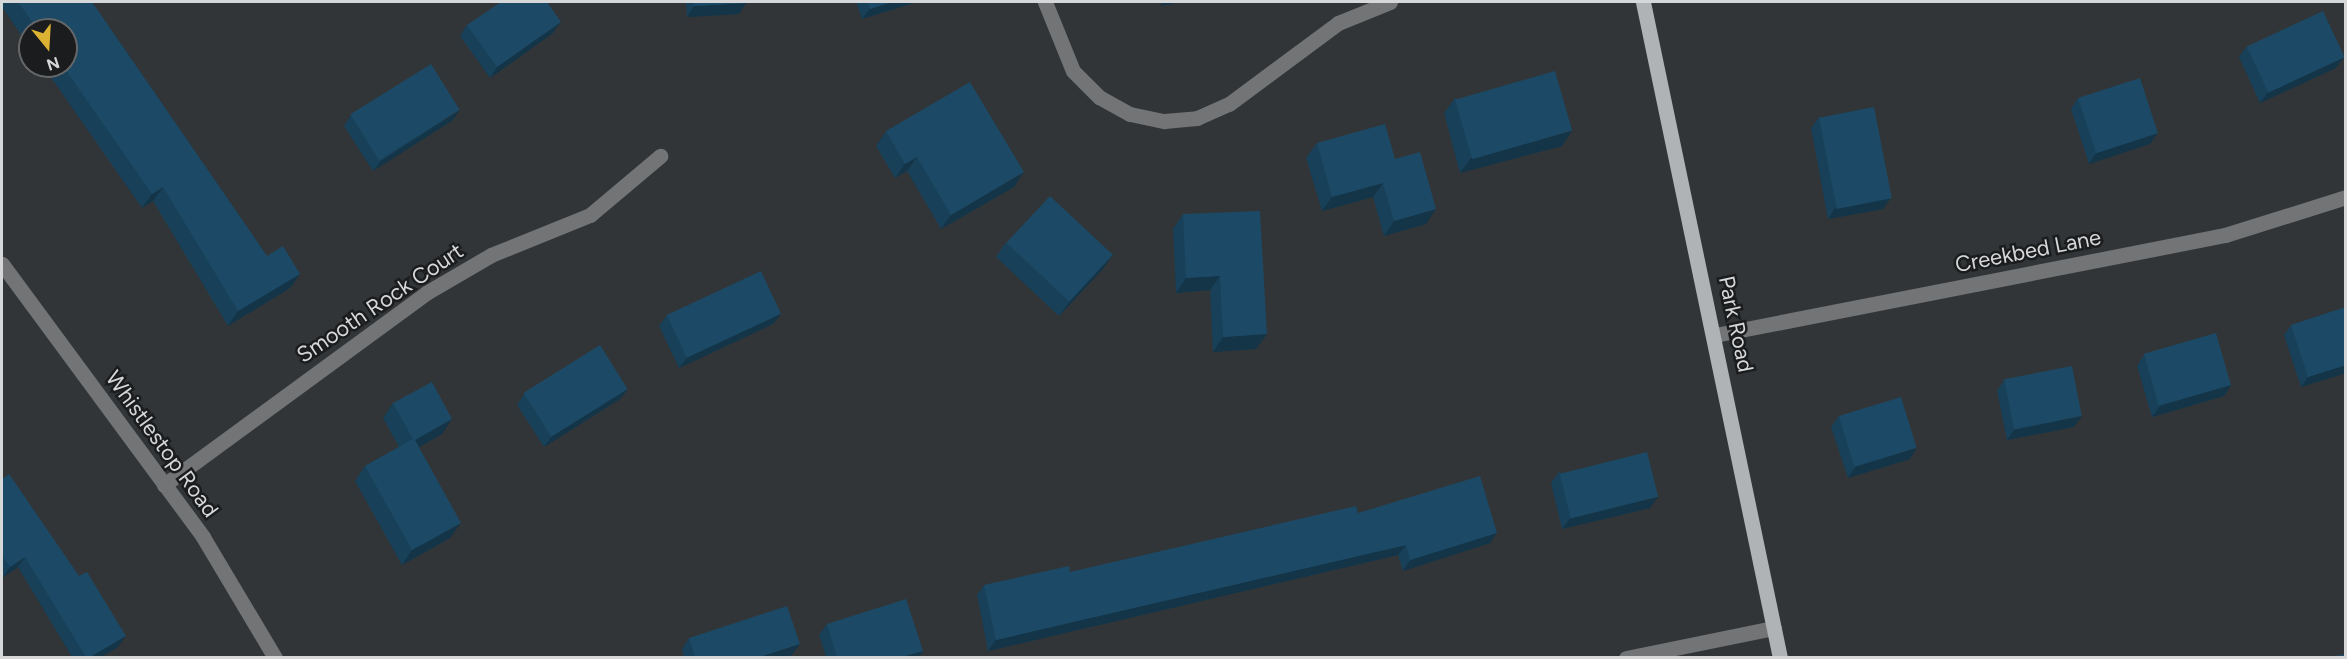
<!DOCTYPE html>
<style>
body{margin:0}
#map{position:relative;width:2347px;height:659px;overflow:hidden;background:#323537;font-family:Figtree,sans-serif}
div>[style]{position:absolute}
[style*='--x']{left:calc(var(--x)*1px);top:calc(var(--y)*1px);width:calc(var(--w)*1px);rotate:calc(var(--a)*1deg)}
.minor>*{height:15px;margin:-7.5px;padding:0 7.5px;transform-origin:7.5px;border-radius:7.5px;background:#727475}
.major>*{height:15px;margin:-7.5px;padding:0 7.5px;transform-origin:7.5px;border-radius:7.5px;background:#afb3b5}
.wall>*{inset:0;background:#184058}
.shaded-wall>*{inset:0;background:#143447}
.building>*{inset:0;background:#1c4a66;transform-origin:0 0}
span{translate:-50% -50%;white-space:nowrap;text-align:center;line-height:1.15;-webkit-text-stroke:5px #1b1c1d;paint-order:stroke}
.street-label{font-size:22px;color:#d5d7d8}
.frame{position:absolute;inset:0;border:3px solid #d5d7d8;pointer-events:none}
.north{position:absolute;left:18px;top:18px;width:60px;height:60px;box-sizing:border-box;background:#1b1c1d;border:2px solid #656768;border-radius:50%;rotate:162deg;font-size:16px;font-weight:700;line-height:24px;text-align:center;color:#d5d7d8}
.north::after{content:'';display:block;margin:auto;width:21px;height:27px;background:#dcb233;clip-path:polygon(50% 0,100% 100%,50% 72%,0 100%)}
</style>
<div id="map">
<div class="minor">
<div style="--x:1045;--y:2;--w:74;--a:67.9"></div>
<div style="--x:1073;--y:71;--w:37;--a:45"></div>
<div style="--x:1099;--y:97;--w:35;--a:29"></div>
<div style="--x:1130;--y:114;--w:35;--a:12"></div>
<div style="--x:1164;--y:121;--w:33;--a:-5"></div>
<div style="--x:1197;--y:118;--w:35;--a:-24"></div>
<div style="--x:1229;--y:104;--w:136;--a:-36.6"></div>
<div style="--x:1338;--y:23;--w:56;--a:-22"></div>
<div style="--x:2;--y:264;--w:339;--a:53.6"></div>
<div style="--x:203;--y:537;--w:141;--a:59.2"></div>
<div style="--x:1715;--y:335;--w:520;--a:-11.09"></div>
<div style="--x:2225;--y:235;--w:127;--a:-17.4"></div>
<div style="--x:164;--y:485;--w:325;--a:-36.2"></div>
<div style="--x:426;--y:293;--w:75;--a:-30.3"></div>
<div style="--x:491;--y:255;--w:107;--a:-22"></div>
<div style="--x:590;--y:215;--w:92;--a:-40.1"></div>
<div style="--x:1626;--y:658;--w:151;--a:-11.5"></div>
</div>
<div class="major">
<div style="--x:1643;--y:2;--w:670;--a:78.2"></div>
</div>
<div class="wall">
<div style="clip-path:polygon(2px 2px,92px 2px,267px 256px,300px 274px,290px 288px,228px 326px,153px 201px,142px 208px,43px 66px,66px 66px,66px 30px,30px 30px,30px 48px,2px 7px)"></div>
<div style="clip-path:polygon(686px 2px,746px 2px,739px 14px,687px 17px)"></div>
<div style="clip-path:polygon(856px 2px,917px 2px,862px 19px)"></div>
<div style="clip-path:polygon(467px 25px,553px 33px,490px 78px,460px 36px)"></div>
<div style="clip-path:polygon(2247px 46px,2336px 68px,2260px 103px,2239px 57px)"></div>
<div style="clip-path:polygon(1455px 98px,1562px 146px,1460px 173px,1444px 113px)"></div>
<div style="clip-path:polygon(2078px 98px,2150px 144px,2089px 164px,2071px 109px)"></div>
<div style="clip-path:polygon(351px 115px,453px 120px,373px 171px,344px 126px)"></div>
<div style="clip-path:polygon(1819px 117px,1883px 209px,1828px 219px,1811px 128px)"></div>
<div style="clip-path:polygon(886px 131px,1014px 187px,941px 229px,907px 171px,895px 178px,876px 146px)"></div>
<div style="clip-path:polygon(1317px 143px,1395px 159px,1426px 224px,1384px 236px,1373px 197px,1322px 211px,1306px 158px)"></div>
<div style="clip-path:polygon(1183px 214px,1267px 334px,1256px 349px,1213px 352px,1210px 290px,1176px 293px,1173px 229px)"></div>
<div style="clip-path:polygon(1006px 242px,1113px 254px,1103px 269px,1059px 316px,996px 257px)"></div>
<div style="clip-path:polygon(2346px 307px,2346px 373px,2301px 387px,2284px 335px,2291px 325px)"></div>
<div style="clip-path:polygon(781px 314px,773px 324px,679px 368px,659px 326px,667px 315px)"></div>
<div style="clip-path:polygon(2144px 355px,2231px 385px,2224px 396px,2152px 417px,2137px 366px)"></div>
<div style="clip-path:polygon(2004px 380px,2074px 427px,2007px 440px,1997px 391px)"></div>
<div style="clip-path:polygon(628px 389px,620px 399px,544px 447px,517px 405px,524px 394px)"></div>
<div style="clip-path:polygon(393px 403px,442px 434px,419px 447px,450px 538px,402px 565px,355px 481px,365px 466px,399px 447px,383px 418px)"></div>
<div style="clip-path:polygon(1839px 416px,1910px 459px,1848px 478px,1831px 427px)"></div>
<div style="clip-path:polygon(1559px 472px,1650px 508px,1562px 529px,1551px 483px)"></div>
<div style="clip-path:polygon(2px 479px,79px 576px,118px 647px,101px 657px,72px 657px,18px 567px,2px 578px)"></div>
<div style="clip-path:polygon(1358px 513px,1497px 533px,1490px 543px,1403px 571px,1398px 555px,988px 651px,977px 595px,984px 585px,1070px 572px)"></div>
<div style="clip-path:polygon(827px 624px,923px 651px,919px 657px,826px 657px,819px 635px)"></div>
<div style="clip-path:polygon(689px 638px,792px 655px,785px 657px,684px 657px,682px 649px)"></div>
</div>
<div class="shaded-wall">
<div style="clip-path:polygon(892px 2px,917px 2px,862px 19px,870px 9px)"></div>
<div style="clip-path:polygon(1163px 2px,1184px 2px,1160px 6px)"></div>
<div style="clip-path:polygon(746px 3px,739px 14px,687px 17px,694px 6px)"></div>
<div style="clip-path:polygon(561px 22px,553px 33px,490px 78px,497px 67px)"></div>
<div style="clip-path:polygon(2344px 57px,2336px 68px,2260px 103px,2268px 92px)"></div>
<div style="clip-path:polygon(460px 110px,453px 120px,373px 171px,381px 161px)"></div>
<div style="clip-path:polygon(1572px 131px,1562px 146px,1460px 173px,1471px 158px)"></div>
<div style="clip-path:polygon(2158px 133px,2150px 144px,2089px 164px,2096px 153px)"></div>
<div style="clip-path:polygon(917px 157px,907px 171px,895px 178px,905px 164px)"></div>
<div style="clip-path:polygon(1024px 172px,1014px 187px,941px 229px,951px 215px)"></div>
<div style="clip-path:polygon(1383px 183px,1373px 197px,1322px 211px,1332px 197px)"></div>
<div style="clip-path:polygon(163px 187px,153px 201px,142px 208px,152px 194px)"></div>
<div style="clip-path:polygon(1891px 198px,1883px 209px,1828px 219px,1835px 208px)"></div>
<div style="clip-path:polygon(1436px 209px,1426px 224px,1384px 236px,1394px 221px)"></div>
<div style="clip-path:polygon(1113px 254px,1103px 269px,1059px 316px,1070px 301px)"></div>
<div style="clip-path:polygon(300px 274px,290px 288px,228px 326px,238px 311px)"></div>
<div style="clip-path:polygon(1220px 276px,1210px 290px,1176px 293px,1186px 278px)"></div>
<div style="clip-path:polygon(781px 314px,773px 324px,679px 368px,687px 358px)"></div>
<div style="clip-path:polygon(1267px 334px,1256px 349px,1213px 352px,1223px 337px)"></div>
<div style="clip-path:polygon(2346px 365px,2346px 373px,2301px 387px,2308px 377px)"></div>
<div style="clip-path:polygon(2231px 385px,2224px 396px,2152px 417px,2160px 406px)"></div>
<div style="clip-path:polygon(628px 389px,620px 399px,544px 447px,552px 436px)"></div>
<div style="clip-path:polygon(2082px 416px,2074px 427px,2007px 440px,2014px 430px)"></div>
<div style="clip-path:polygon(452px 419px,442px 434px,405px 455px,415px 440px)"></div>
<div style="clip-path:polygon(1917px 448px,1910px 459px,1848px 478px,1855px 467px)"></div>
<div style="clip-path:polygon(1658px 497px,1650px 508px,1562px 529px,1570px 518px)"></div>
<div style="clip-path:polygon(461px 523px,450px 538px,402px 565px,412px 550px)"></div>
<div style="clip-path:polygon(1497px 533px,1490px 543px,1403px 571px,1410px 560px)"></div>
<div style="clip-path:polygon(1406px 545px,1398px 555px,988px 651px,996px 640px)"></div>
<div style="clip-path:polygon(25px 557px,18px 567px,2px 578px,10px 567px)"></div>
<div style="clip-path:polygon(126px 636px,118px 647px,101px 657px,90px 657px)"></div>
<div style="clip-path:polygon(800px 644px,792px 655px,785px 657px,760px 657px)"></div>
<div style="clip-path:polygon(923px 651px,919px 657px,902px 657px)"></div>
</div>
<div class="building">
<div style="clip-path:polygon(18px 2px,92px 2px,267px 256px,283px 246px,300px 274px,238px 311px,163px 187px,152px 194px,63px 66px,66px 66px,66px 30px,38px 30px)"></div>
<div style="clip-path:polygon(501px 2px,547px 2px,561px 22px,497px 67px,467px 25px)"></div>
<div style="clip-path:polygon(694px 2px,746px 2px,746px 3px,694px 6px)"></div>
<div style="clip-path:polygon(867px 2px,892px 2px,870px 9px)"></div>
<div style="left:2323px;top:11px;width:51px;height:84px;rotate:65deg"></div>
<div style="left:431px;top:64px;width:54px;height:95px;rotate:58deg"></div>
<div style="left:1555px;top:71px;width:62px;height:104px;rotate:74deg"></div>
<div style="left:2140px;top:78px;width:58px;height:65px;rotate:72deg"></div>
<div style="clip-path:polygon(970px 82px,1024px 172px,951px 215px,917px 157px,905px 164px,886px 131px)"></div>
<div style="left:1874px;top:107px;width:93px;height:56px;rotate:79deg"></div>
<div style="clip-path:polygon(1385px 124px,1395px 159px,1420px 152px,1436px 209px,1394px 221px,1383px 183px,1332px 197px,1317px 143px)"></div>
<div style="left:1050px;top:196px;width:86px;height:64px;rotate:43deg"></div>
<div style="clip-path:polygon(1260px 211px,1267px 334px,1223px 337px,1220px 276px,1186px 278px,1183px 214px)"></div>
<div style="left:761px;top:271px;width:47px;height:104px;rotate:65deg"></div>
<div style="clip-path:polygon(2346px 307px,2346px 365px,2308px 377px,2291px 325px)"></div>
<div style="left:2216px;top:333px;width:54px;height:75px;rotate:74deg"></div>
<div style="left:600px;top:345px;width:52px;height:90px;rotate:58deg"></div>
<div style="left:2072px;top:366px;width:51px;height:69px;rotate:79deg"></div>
<div style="clip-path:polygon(432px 382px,452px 419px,415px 440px,461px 523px,412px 550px,365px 466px,413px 439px,393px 403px)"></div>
<div style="left:1901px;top:397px;width:53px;height:65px;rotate:73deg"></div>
<div style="left:1647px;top:452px;width:46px;height:90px;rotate:76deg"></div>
<div style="clip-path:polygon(9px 474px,79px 576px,87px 572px,126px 636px,90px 657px,86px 657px,25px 557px,10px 567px,2px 556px,2px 479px)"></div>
<div style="clip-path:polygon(1480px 476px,1497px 533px,1410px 560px,1406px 545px,996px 640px,984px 585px,1069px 566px,1070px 572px,1356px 506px,1358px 513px)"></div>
<div style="clip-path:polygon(906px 599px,923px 651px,902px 657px,837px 657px,827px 624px)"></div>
<div style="clip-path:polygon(787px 606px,800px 644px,760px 657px,695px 657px,689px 638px)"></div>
<div style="clip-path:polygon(2346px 654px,2346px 657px,2336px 657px,2335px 656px)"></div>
</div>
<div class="street-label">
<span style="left:2028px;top:251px;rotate:-11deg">Creekbed Lane</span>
<span style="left:380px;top:303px;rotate:-34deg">Smooth Rock Court</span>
<span style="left:1736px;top:324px;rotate:78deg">Park Road</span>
<span style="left:162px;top:444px;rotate:54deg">Whistlestop Road</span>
</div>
<div class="frame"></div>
<div class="north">N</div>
</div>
